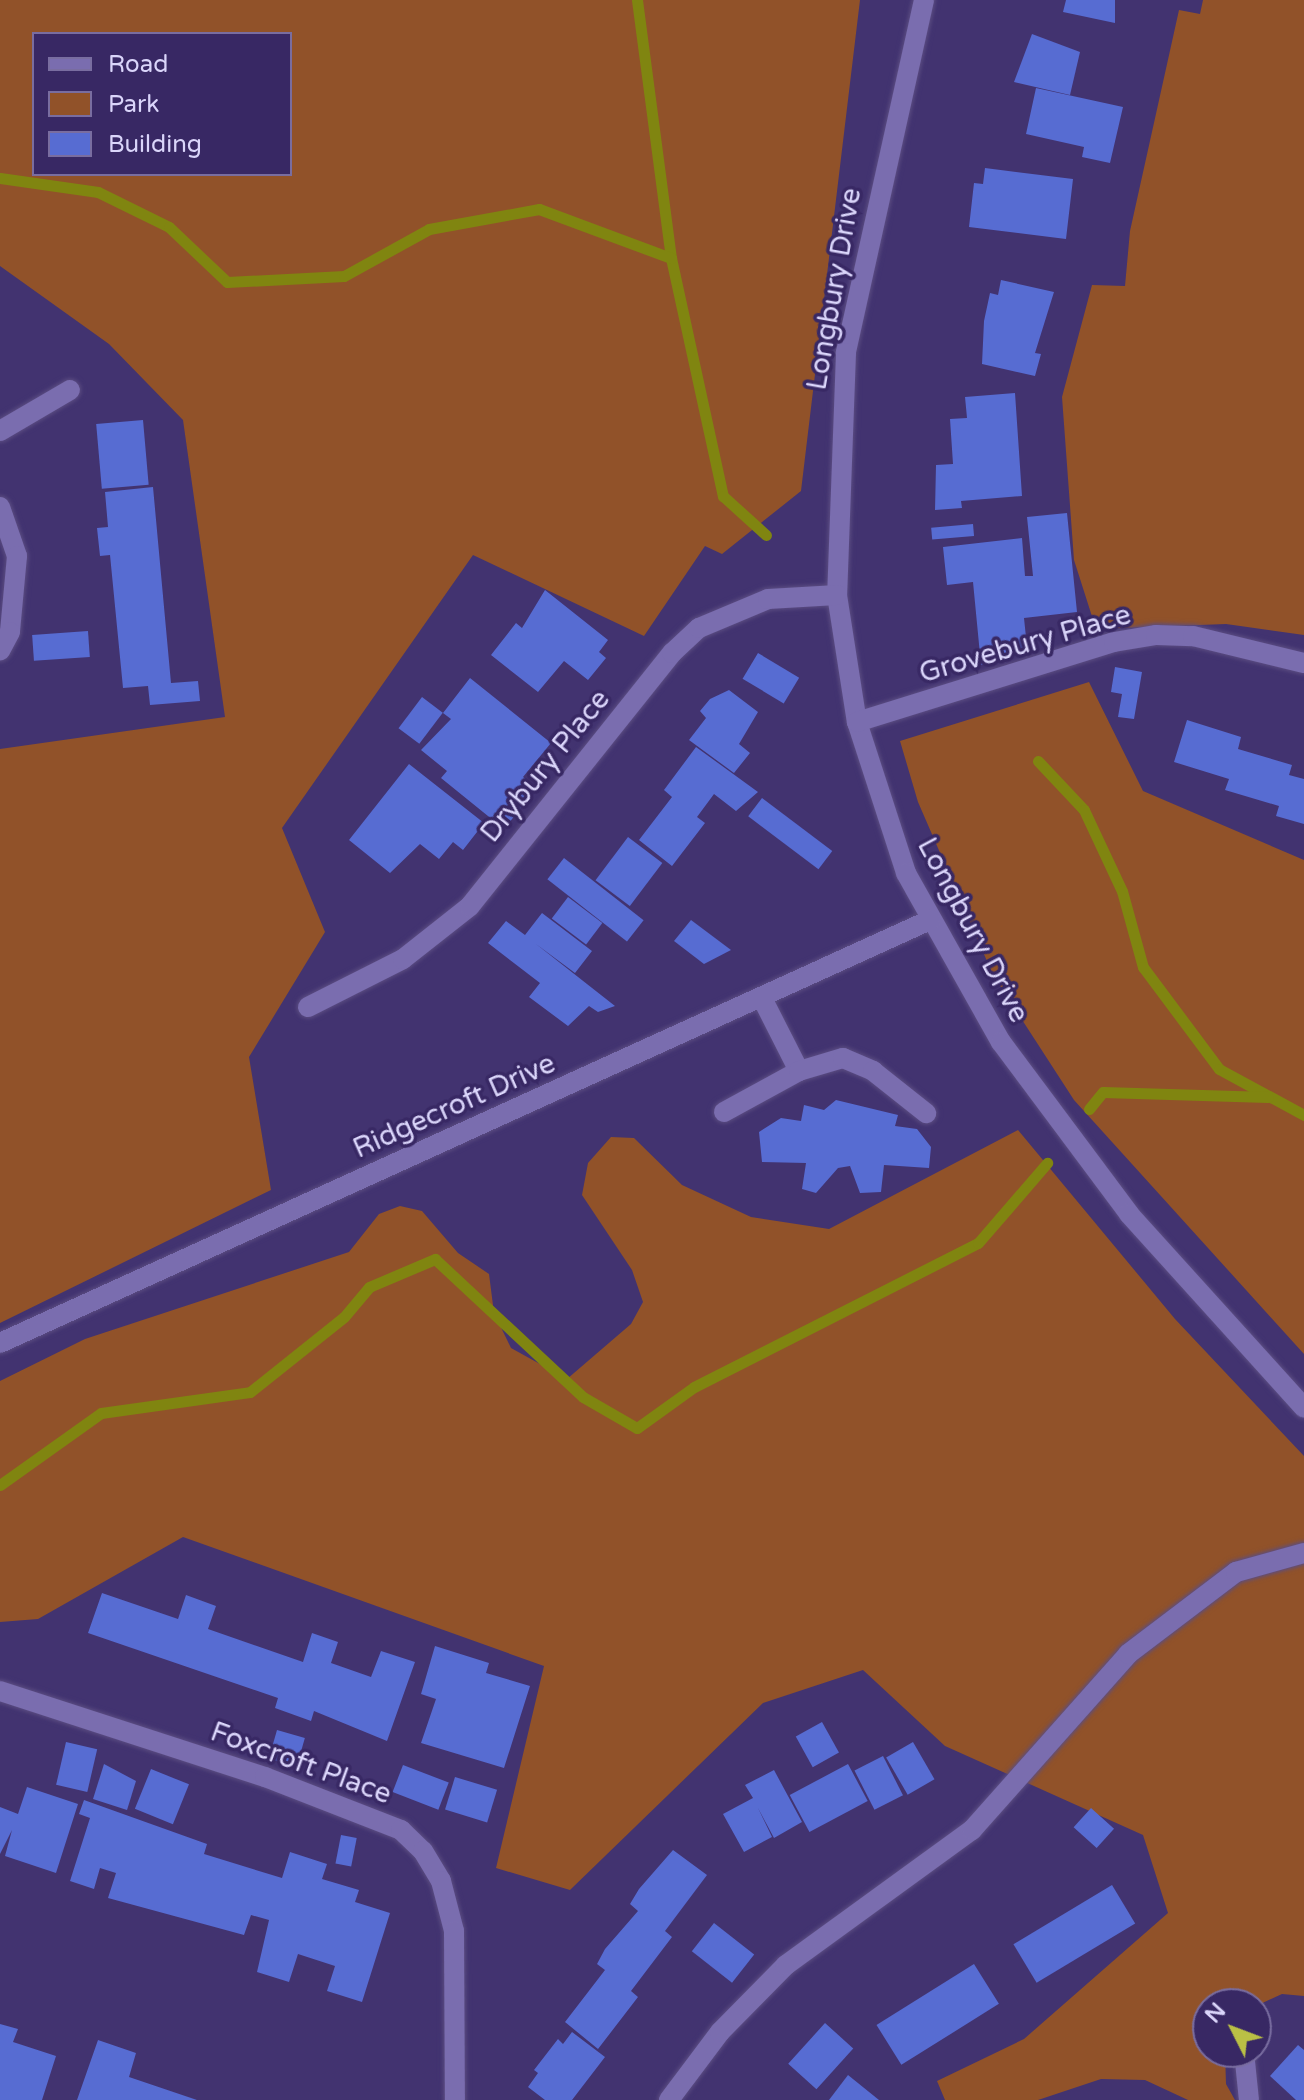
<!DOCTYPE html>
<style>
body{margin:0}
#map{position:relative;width:1304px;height:2100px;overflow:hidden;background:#423370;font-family:"Varela Round",sans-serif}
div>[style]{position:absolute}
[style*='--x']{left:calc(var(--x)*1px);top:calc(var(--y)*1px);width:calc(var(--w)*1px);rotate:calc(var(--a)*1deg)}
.green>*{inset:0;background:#915229}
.stream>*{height:11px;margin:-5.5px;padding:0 5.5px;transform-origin:5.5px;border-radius:5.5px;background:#808510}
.building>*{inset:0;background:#576cd2;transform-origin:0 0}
.roads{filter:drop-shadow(0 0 2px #5b4d82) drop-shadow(0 0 2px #5b4d82)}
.minor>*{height:20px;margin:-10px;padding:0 10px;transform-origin:10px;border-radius:10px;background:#7a6daf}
span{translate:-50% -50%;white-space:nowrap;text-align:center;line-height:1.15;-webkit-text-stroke:7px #382864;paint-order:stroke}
.street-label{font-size:28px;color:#dad5fa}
.legend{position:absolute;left:32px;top:32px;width:260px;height:144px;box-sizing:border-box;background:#382864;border:2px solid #796da0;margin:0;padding:10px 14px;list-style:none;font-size:24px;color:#dad5fa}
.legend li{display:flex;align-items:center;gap:16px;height:40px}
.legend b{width:40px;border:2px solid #796da0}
.north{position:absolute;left:1192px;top:1988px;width:80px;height:80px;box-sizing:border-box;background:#382864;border:2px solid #796da0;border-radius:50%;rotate:312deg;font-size:22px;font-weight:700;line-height:32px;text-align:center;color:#dad5fa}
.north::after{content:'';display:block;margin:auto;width:28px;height:36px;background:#bac045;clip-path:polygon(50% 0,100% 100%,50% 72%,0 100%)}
</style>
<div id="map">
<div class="green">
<div style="clip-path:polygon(evenodd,0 0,860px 0,801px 491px,722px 554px,705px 546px,644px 636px,473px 555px,282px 828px,325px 932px,249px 1057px,271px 1190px,0 1323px,0 749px,225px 717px,183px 420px,109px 344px,0 266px,0 0,34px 34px,290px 34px,290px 174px,34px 174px,34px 34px)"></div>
<div style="clip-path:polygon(1203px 0,1304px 0,1304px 635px,1226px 624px,1096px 629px,1074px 560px,1062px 397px,1092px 285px,1125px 286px,1130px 231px,1179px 10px,1200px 14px)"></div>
<div style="clip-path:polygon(1089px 682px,1143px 791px,1304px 860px,1304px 1354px,1074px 1100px,993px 975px,918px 802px,900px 741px)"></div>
<div style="clip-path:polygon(1018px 1130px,1175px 1319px,1304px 1456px,1304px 1996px,1282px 1994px,1256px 2006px,1208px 2004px,1208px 2052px,1225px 2052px,1226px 2084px,1235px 2100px,1188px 2100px,1145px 2080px,1101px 2079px,1038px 2100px,945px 2100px,937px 2081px,1024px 2039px,1168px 1913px,1143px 1835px,945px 1746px,863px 1670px,763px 1703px,570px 1890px,496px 1868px,544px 1666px,183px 1537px,38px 1619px,0 1622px,0 1381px,85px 1339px,349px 1252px,379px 1214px,400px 1206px,422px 1211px,458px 1253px,489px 1274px,494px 1313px,511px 1348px,567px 1379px,631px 1324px,643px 1302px,632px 1270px,582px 1195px,588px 1163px,611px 1137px,634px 1138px,682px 1185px,751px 1217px,829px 1229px)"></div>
</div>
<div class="stream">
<div style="--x:637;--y:0;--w:260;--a:82.5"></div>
<div style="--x:671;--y:258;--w:244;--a:77.7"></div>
<div style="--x:723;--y:496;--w:58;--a:42.2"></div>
<div style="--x:0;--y:178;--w:99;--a:8.1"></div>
<div style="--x:98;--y:192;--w:79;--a:26.2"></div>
<div style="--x:169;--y:227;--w:80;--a:43.5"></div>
<div style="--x:227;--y:282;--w:117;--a:-2.9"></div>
<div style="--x:344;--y:276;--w:97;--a:-28.9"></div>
<div style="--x:429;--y:229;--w:112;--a:-10.3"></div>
<div style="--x:539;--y:209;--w:141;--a:20.4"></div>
<div style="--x:1038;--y:761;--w:67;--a:46.8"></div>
<div style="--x:1084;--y:810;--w:89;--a:64.9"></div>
<div style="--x:1122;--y:891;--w:79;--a:74.6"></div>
<div style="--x:1143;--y:967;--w:127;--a:53.3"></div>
<div style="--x:1219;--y:1069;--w:97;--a:28.4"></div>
<div style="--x:1089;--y:1109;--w:22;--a:-51"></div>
<div style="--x:1103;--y:1092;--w:165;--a:1.7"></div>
<div style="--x:0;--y:1485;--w:124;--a:-35.5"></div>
<div style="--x:101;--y:1413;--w:150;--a:-8"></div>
<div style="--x:250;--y:1392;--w:120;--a:-38.6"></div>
<div style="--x:344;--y:1317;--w:39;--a:-50"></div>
<div style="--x:369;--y:1287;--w:72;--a:-23"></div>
<div style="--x:435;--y:1259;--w:202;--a:43"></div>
<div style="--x:583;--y:1397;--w:62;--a:29.9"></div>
<div style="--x:637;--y:1428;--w:70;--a:-35.7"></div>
<div style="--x:694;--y:1387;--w:318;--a:-26.9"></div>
<div style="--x:978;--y:1243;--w:106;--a:-49.2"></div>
</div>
<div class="building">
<div style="clip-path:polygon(1066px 0,1115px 0,1115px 23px,1063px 12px)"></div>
<div style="clip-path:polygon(1032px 34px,1080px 52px,1070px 95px,1014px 82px)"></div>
<div style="clip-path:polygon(1036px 88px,1123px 107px,1110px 163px,1082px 157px,1084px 147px,1026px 134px)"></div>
<div style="clip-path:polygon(985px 168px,1073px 179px,1066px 239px,969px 227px,974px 183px,983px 184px)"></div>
<div style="clip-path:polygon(1001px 280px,1054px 292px,1035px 353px,1041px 354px,1035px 376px,982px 364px,984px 321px,990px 293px,998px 295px)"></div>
<div style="clip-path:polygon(1015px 393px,1022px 496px,961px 501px,962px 508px,935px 510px,936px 465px,953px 464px,950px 419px,967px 418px,965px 397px)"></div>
<div style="left:143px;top:420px;width:65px;height:47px;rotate:85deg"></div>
<div style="clip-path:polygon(153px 487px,171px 683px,198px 681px,200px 701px,150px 705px,148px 686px,123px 688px,110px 555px,100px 556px,97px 528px,108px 527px,105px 492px)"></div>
<div style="clip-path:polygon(1067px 513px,1077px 612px,1024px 618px,1027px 647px,981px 665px,973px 582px,947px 585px,943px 547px,1022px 538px,1025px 576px,1033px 576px,1027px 517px)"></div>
<div style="left:973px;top:524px;width:12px;height:42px;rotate:85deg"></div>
<div style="clip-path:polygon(545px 590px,608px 640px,599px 652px,606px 658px,588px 680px,564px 661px,538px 692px,491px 655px,516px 623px,522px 628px)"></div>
<div style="left:88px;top:631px;width:26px;height:56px;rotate:86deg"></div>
<div style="left:758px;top:653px;width:48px;height:30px;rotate:31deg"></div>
<div style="clip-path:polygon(1115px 667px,1142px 672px,1134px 719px,1118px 717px,1122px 694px,1111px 692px)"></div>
<div style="clip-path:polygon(470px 678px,551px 743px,523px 777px,537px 788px,504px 829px,441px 778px,447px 771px,421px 750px,451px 719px,443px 713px)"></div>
<div style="clip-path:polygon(729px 690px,758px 712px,739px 744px,750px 753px,734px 773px,689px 740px,706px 718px,700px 711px,710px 699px)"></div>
<div style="left:422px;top:697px;width:26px;height:39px;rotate:37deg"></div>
<div style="clip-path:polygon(1187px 720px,1241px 737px,1238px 749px,1292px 765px,1289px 775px,1304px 779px,1304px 824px,1276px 816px,1279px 806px,1225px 790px,1229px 779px,1174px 762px)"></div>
<div style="clip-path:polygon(696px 747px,758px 792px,736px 811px,714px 794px,697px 817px,705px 823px,672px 866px,639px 840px,672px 797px,664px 790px)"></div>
<div style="clip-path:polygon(409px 764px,484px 823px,463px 850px,453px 842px,439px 859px,420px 844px,390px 873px,349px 840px)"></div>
<div style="left:762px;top:798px;width:88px;height:23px;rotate:37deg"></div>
<div style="left:628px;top:837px;width:43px;height:54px;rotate:37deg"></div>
<div style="left:564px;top:858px;width:101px;height:27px;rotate:38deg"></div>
<div style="left:568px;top:897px;width:43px;height:27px;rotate:37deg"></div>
<div style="clip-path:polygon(542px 913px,592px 951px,575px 973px,536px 944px,615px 1006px,598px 1012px,589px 1006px,568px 1026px,529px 997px,540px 983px,488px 943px,506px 921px,525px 935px)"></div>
<div style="clip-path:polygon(691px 920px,731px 950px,704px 964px,674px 941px)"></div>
<div style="clip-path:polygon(836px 1100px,898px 1115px,895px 1126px,917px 1129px,931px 1147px,929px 1168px,884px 1165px,881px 1192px,860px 1193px,850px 1166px,838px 1168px,816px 1193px,802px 1189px,806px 1163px,762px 1162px,759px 1132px,781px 1118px,801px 1121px,804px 1105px,824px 1110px)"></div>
<div style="clip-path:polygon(102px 1593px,178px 1619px,186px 1595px,216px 1606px,208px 1629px,303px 1662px,312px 1633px,338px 1642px,331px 1663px,371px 1677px,381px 1651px,415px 1662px,387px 1741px,314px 1711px,311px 1721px,275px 1708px,278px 1698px,88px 1633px)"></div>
<div style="clip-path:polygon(435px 1646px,489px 1663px,486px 1673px,530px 1686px,504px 1768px,421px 1743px,436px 1699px,421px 1694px)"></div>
<div style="left:822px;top:1722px;width:35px;height:30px;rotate:61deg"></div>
<div style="left:277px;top:1730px;width:29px;height:30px;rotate:16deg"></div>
<div style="left:66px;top:1742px;width:32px;height:44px;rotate:13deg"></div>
<div style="left:913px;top:1742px;width:43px;height:31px;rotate:60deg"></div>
<div style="left:883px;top:1756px;width:44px;height:32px;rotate:63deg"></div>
<div style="clip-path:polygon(104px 1764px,136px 1781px,127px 1810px,93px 1799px)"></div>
<div style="left:848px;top:1764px;width:42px;height:66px;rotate:62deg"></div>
<div style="left:403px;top:1765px;width:49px;height:29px;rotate:21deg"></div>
<div style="left:151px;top:1769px;width:41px;height:43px;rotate:22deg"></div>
<div style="clip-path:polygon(774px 1770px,802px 1822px,774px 1838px,758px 1808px,772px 1837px,744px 1852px,723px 1814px,753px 1798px,745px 1785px)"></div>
<div style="left:455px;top:1777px;width:44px;height:34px;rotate:17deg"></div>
<div style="clip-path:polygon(27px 1787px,78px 1804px,56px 1873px,5px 1856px,12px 1830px,0 1854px,0 1807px,18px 1814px)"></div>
<div style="clip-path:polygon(84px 1800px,207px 1844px,204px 1854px,282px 1878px,290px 1852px,327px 1864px,322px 1879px,359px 1890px,355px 1902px,390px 1913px,362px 2002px,327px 1991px,335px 1966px,298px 1954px,289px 1982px,257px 1972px,269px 1920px,251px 1915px,244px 1935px,108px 1898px,116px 1873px,100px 1868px,94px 1889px,70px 1881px,90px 1818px,79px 1814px)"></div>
<div style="left:1091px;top:1808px;width:31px;height:26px;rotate:42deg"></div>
<div style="left:341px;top:1835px;width:16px;height:29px;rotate:11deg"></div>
<div style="clip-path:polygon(673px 1850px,707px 1875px,665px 1931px,672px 1937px,631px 1991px,638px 1997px,598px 2049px,565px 2022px,605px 1970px,597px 1964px,605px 1949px,638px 1911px,630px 1904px,639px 1889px)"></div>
<div style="left:1112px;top:1885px;width:45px;height:115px;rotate:59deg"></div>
<div style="left:714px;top:1923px;width:51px;height:36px;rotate:38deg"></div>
<div style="left:974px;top:1964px;width:47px;height:115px;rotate:58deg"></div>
<div style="left:825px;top:2023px;width:38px;height:55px;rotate:42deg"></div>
<div style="clip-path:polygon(0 2024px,18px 2029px,13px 2042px,56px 2056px,42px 2100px,0 2100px)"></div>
<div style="clip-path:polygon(572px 2032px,605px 2057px,572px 2100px,545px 2100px,528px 2087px,538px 2073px,534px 2070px,558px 2039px,563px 2044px)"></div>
<div style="clip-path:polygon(98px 2040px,136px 2053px,129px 2077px,197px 2100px,77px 2100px)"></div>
<div style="clip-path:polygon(1298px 2045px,1304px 2050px,1304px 2100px,1296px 2100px,1270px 2076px)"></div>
<div style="clip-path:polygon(848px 2075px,879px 2100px,829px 2100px)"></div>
</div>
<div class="roads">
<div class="minor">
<div style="--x:924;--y:0;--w:362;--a:102.5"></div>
<div style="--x:846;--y:353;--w:242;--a:92.1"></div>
<div style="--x:837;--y:595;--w:129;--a:81.1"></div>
<div style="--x:857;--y:722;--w:159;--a:72"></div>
<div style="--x:906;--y:873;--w:194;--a:60.7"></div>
<div style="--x:1001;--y:1042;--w:214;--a:53.3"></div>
<div style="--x:1129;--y:1214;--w:261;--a:47.9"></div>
<div style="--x:0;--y:431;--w:81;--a:-30.4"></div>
<div style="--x:0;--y:507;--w:52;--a:70.9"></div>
<div style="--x:17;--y:556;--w:76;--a:95.3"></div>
<div style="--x:10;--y:632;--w:21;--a:118"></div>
<div style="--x:857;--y:722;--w:269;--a:-17.3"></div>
<div style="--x:1114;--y:642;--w:43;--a:-9.5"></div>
<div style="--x:1156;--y:635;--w:37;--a:2"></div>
<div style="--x:1193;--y:636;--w:114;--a:13.7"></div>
<div style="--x:762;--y:998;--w:82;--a:63.1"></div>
<div style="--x:308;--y:1007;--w:106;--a:-26.8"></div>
<div style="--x:403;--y:959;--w:85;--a:-38.3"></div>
<div style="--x:470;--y:906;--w:324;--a:-51.4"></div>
<div style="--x:672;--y:653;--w:37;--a:-43"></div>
<div style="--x:699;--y:628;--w:75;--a:-22.8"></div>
<div style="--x:768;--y:599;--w:69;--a:-3.3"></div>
<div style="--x:724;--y:1112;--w:85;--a:-28.7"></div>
<div style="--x:799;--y:1071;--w:46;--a:-16.5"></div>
<div style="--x:843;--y:1058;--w:33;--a:23"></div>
<div style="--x:873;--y:1071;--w:68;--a:38.4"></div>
<div style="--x:0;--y:1343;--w:1022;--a:-24.46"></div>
<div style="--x:0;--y:1691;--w:279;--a:18"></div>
<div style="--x:265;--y:1777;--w:146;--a:21.3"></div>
<div style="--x:401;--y:1830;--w:30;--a:44"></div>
<div style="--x:423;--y:1851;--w:35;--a:59"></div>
<div style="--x:441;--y:1881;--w:52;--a:75.4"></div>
<div style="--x:454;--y:1931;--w:169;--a:89.7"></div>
<div style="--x:1244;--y:2052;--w:48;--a:84.1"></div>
<div style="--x:669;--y:2100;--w:85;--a:-53.1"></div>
<div style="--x:720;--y:2032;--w:94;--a:-45.4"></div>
<div style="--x:786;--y:1965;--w:230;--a:-36"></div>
<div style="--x:972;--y:1830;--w:235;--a:-48.4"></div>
<div style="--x:1128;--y:1654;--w:136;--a:-37.2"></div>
<div style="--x:1236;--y:1572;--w:71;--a:-15.6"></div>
</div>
</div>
<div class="street-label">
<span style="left:834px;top:289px;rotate:-80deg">Longbury Drive</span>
<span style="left:1025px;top:644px;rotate:-16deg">Grovebury Place</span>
<span style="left:545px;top:766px;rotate:-51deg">Drybury Place</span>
<span style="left:973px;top:930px;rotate:62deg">Longbury Drive</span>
<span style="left:454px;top:1106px;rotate:-24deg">Ridgecroft Drive</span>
<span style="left:301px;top:1763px;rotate:20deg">Foxcroft Place</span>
</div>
<ul class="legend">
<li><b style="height:10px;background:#7a6daf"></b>Road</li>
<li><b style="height:22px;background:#915229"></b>Park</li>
<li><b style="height:22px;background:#576cd2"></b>Building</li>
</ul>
<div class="north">N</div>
</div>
